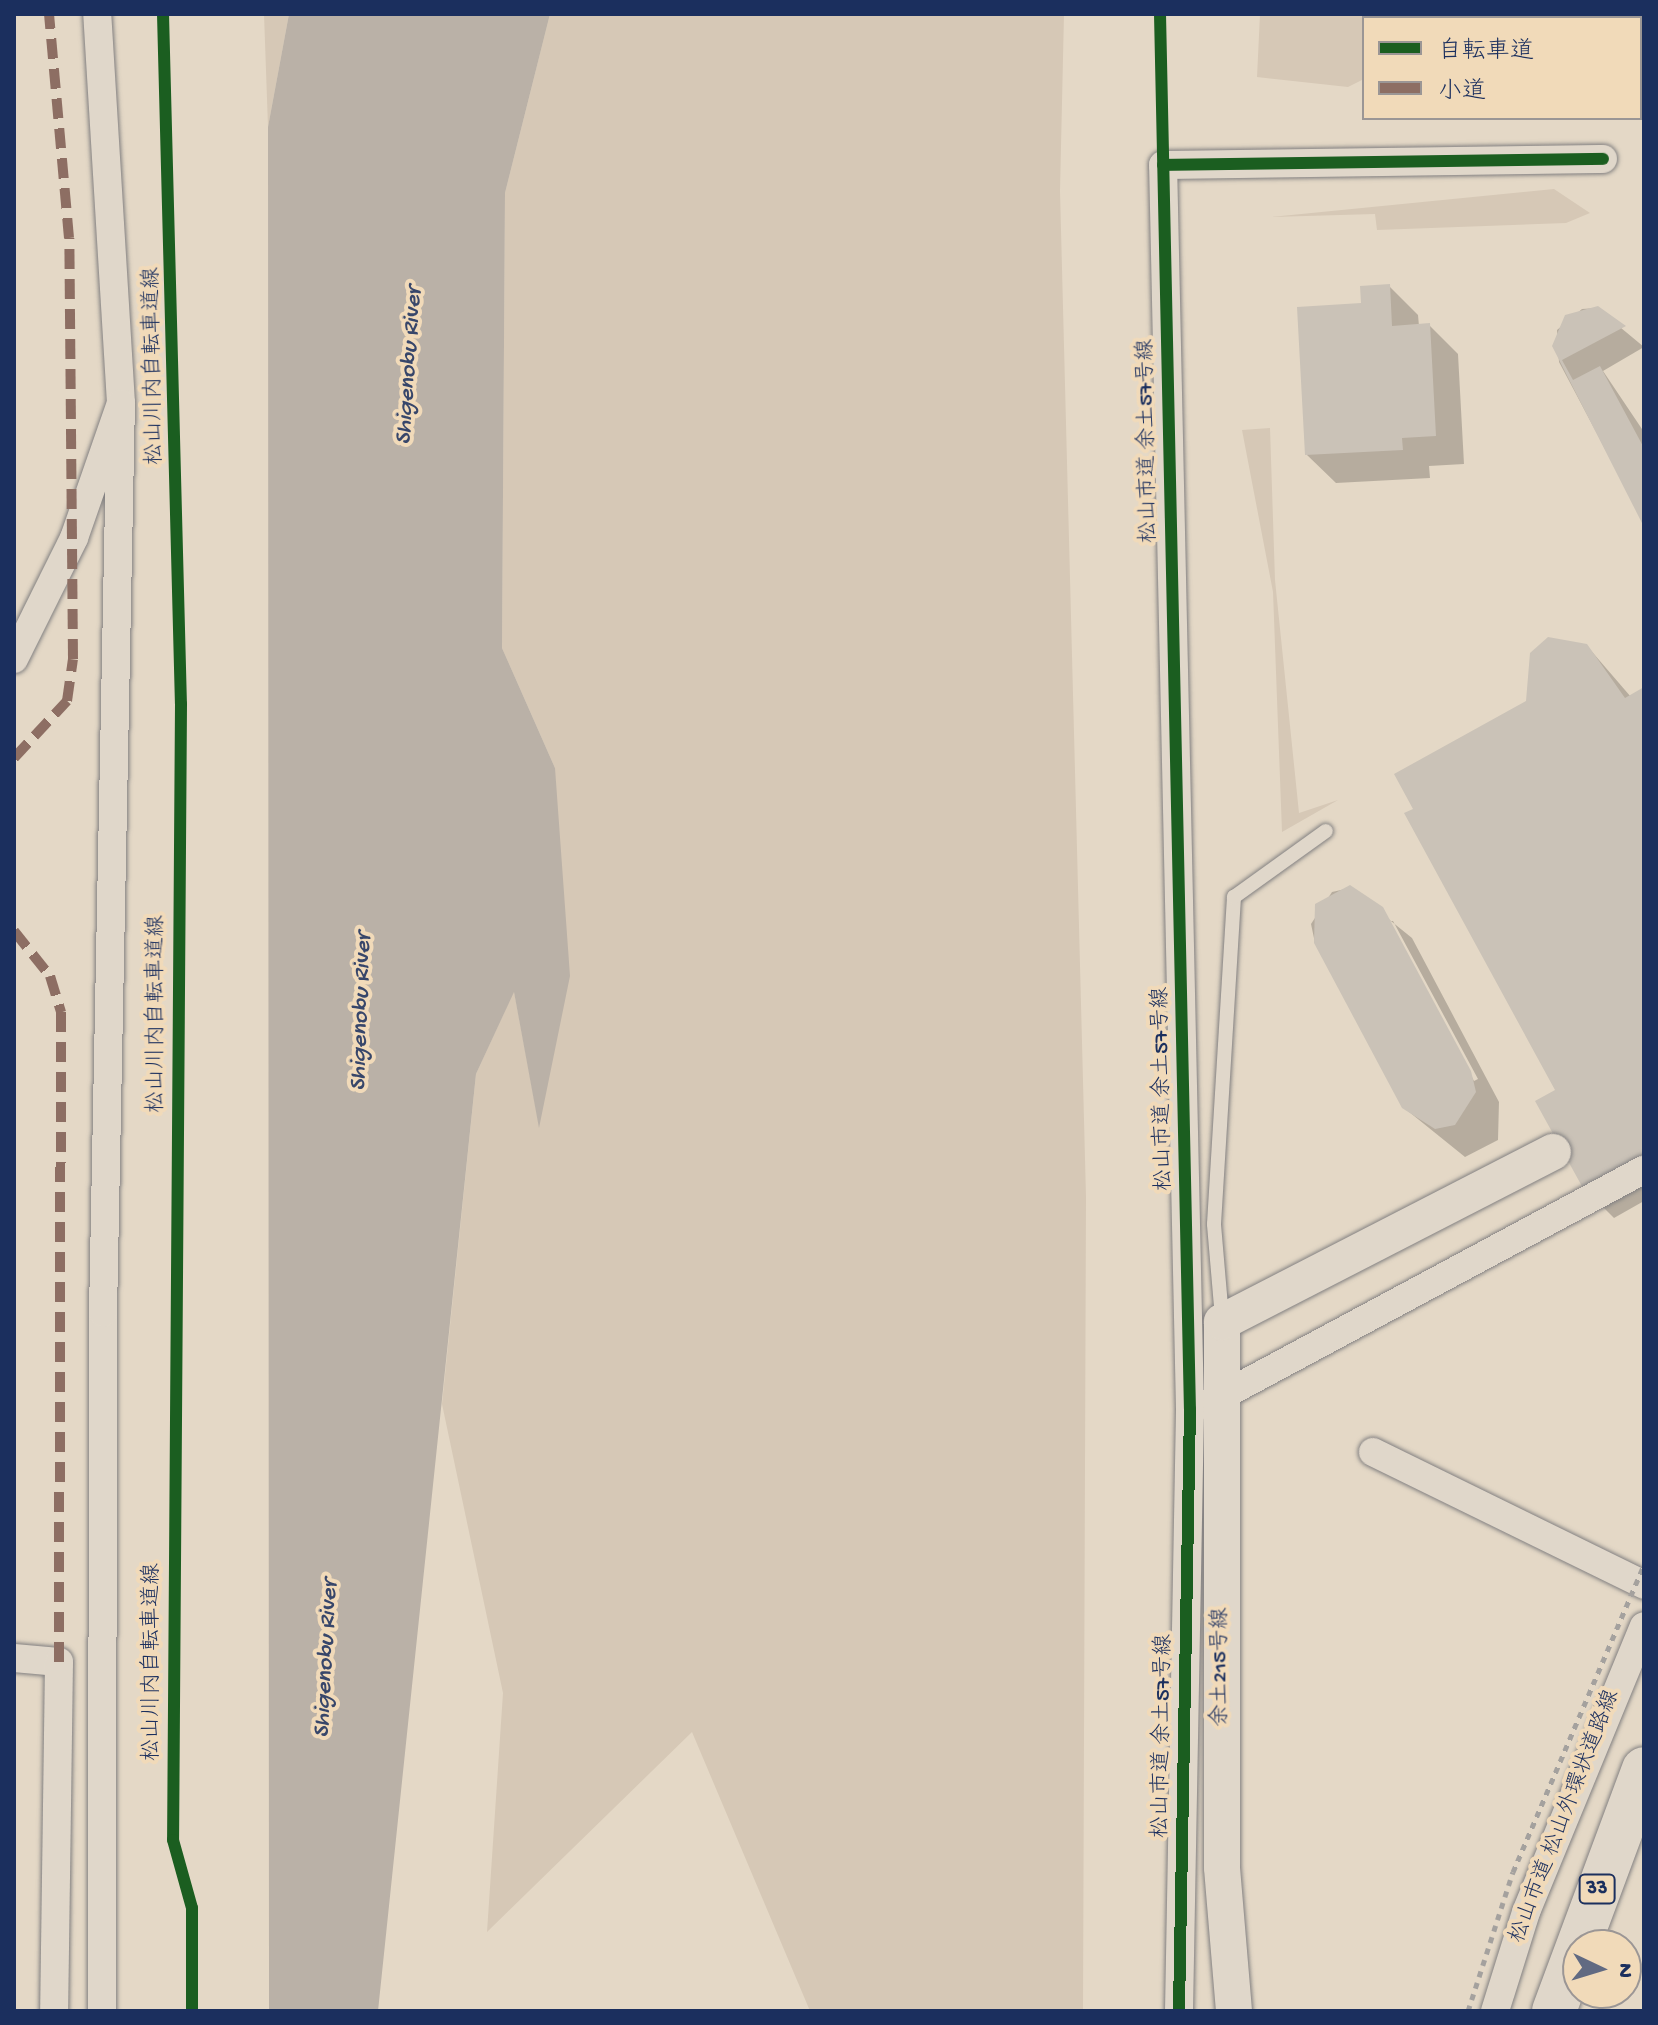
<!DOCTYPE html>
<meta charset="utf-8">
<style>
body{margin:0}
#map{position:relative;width:1658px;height:2025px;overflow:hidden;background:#e4d8c6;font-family:"Gochi Hand","Klee One",sans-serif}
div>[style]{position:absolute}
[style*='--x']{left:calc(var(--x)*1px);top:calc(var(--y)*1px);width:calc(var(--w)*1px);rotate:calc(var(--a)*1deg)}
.green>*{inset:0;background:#d6c8b6}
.water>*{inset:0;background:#bab1a7}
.shadow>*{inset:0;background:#0003}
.building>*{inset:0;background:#cac2b7}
.roads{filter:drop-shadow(0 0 2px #828081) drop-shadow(0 0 2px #828081)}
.service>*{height:14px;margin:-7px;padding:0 7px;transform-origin:7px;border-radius:7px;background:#e0d7ca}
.minor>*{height:28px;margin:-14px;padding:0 14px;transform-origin:14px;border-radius:14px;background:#e0d7ca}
.tertiary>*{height:36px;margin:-18px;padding:0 18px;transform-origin:18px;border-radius:18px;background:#e0d7ca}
.motorway>*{height:44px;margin:-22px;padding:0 22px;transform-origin:22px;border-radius:22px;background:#e0d7ca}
.path-bridge>*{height:5px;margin-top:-2.5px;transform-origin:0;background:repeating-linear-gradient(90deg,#a4a19e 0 6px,transparent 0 12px)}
.quiet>*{height:10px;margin-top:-5px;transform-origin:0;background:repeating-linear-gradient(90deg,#8d6e63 0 20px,transparent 0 30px)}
.cycleway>*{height:12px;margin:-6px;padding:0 6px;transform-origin:6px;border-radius:6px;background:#1b5e20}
span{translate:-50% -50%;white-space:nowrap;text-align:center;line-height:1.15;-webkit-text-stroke:8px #f1dab9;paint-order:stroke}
.shield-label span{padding:2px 6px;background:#f1dab9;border:2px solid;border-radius:6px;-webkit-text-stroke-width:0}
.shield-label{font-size:20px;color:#1b2f5e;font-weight:700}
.street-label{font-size:22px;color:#1b2f5e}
.water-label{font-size:24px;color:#37466a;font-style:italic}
.frame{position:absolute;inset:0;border:16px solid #1b2f5e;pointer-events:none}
.legend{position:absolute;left:1362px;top:16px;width:280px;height:104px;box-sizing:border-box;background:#f1dab9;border:2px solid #9b9695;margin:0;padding:10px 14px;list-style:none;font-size:24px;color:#1b2f5e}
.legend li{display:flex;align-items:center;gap:16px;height:40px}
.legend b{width:40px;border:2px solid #9b9695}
.north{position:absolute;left:1562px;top:1929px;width:80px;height:80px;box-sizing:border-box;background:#f1dab9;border:2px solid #9b9695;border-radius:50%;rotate:94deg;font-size:22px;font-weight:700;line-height:32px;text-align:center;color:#1b2f5e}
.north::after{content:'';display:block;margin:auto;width:28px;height:36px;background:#616a82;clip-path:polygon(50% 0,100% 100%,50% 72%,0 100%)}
</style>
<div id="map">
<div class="green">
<div style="clip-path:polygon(264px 14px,289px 14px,268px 127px)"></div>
<div style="clip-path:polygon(550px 14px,1064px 14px,1060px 191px,1086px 1197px,1083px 2011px,810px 2011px,692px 1732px,487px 1932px,503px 1693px,442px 1404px,476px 1074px,514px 991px,539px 1125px,555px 768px,502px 648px,505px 193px)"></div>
<div style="clip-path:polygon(1260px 14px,1477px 14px,1478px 18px,1364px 18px,1364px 79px,1348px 87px,1257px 77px)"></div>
<div style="clip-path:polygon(1554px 189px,1590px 213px,1566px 223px,1377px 230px,1375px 214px,1271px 217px)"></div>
<div style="clip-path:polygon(1270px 428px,1275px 580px,1299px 813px,1338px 800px,1282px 832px,1273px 592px,1242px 430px)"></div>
</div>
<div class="water">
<div style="clip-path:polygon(289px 14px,550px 14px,505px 193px,502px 648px,555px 768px,570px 976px,539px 1128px,514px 992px,476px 1074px,378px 2011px,269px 2011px,268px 127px)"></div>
<div style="clip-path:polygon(1606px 14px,1644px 14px,1644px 99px,1640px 18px)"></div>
</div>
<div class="shadow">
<div style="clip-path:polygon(1389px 286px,1418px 315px,1419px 326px,1429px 325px,1458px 354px,1464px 464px,1429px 466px,1430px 478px,1336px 483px,1307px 455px,1363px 304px)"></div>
<div style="clip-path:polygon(1597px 308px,1644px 347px,1603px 371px,1644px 432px,1644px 522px,1559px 362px,1557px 330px,1582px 309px)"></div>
<div style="clip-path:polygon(1587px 646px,1631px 697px,1644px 689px,1644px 1201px,1614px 1218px,1585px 1189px,1557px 1090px,1416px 809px)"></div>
<div style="clip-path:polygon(evenodd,1350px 888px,1412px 938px,1499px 1102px,1498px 1140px,1465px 1157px,1403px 1107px,1315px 943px,1311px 924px,1332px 892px,1350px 888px,1389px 921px,1393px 921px,1478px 1079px,1474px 1081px,1389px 921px)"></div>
</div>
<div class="building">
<div style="clip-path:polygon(1390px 284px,1392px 326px,1430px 323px,1436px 436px,1402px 438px,1403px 450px,1305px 455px,1297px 307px,1361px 303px,1360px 286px)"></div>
<div style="clip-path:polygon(1598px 306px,1626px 326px,1562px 360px,1573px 380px,1600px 366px,1644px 448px,1644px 527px,1552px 346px,1565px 315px)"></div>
<div style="clip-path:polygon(1548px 637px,1587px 644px,1625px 698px,1644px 687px,1644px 1157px,1584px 1190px,1535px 1101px,1555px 1090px,1404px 813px,1413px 809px,1394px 774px,1526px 701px,1530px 653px)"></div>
<div style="clip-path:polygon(1350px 885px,1383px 907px,1471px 1071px,1476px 1092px,1455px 1125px,1435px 1129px,1402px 1108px,1314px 943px,1315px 904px)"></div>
</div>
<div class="roads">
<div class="service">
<div style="--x:1222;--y:1318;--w:94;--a:-94.9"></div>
<div style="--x:1214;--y:1224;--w:328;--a:-86.5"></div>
<div style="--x:1234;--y:897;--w:113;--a:-35.7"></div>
</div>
<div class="minor">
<div style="--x:14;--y:659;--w:135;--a:-63.6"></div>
<div style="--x:74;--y:538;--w:143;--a:-70.8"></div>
<div style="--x:121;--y:403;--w:390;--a:-93.5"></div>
<div style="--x:1205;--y:1405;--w:498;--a:-28.2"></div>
<div style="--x:1373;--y:1452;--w:302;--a:26.1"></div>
<div style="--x:14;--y:1658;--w:45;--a:5.1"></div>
<div style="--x:59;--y:1662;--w:349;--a:90.8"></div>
<div style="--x:102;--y:2011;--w:698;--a:-89.92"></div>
<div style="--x:103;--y:1313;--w:910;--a:-88.87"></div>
<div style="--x:1179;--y:2011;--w:602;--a:-88.95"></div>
<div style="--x:1190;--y:1409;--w:1244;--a:-91.24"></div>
<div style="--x:1163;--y:165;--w:440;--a:-0.8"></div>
<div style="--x:1495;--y:2011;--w:104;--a:-72.6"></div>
<div style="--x:1526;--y:1912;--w:309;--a:-67.6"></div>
</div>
<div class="tertiary">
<div style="--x:1234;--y:2011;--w:144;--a:-94.8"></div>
<div style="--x:1222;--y:1867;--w:545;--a:-90"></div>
<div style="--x:1222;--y:1322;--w:372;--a:-27.2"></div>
</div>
<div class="motorway">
<div style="--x:1554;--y:2011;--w:258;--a:-69.6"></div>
</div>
</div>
<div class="path-bridge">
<div style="--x:1468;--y:2011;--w:146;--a:-72.1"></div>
<div style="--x:1513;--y:1872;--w:334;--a:-66.9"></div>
</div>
<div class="quiet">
<div style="--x:14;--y:758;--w:78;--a:-47.1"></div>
<div style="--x:67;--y:701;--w:42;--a:-81.9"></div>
<div style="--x:73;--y:659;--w:421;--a:-90.5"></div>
<div style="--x:69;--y:238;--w:225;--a:-95.1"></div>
<div style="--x:14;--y:931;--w:58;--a:51.3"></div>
<div style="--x:50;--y:976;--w:38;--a:73"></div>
<div style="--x:61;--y:1012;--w:650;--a:90.18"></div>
</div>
<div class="cycleway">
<div style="--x:163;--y:14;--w:690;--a:88.51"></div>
<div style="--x:181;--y:704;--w:1136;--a:90.4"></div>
<div style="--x:173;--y:1840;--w:71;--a:74.4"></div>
<div style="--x:192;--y:1908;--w:103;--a:90"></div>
<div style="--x:1160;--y:14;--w:1395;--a:88.77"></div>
<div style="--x:1190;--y:1409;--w:602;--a:91.05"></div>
<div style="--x:1163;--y:165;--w:440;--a:-0.8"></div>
</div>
<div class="shield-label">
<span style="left:1597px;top:1889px">33</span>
</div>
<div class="street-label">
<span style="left:155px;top:366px;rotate:-91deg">松山川内自転車道線</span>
<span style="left:1149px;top:441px;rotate:-91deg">松山市道 余土57号線</span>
<span style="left:158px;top:1014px;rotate:-90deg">松山川内自転車道線</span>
<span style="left:1164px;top:1089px;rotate:-91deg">松山市道 余土57号線</span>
<span style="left:154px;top:1662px;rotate:-90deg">松山川内自転車道線</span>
<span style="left:1222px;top:1667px;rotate:-90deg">余土215号線</span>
<span style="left:1164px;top:1736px;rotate:-89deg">松山市道 余土57号線</span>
<span style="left:1566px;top:1817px;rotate:-69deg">松山市道 松山外環状道路線</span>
</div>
<div class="water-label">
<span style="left:410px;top:366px;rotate:-86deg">Shigenobu River</span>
<span style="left:362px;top:1012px;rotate:-88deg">Shigenobu River</span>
<span style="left:327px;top:1659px;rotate:-87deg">Shigenobu River</span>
</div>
<div class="frame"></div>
<ul class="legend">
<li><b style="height:10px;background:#1b5e20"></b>自転車道</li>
<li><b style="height:10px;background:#8d6e63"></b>小道</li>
</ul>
<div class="north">N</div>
</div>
